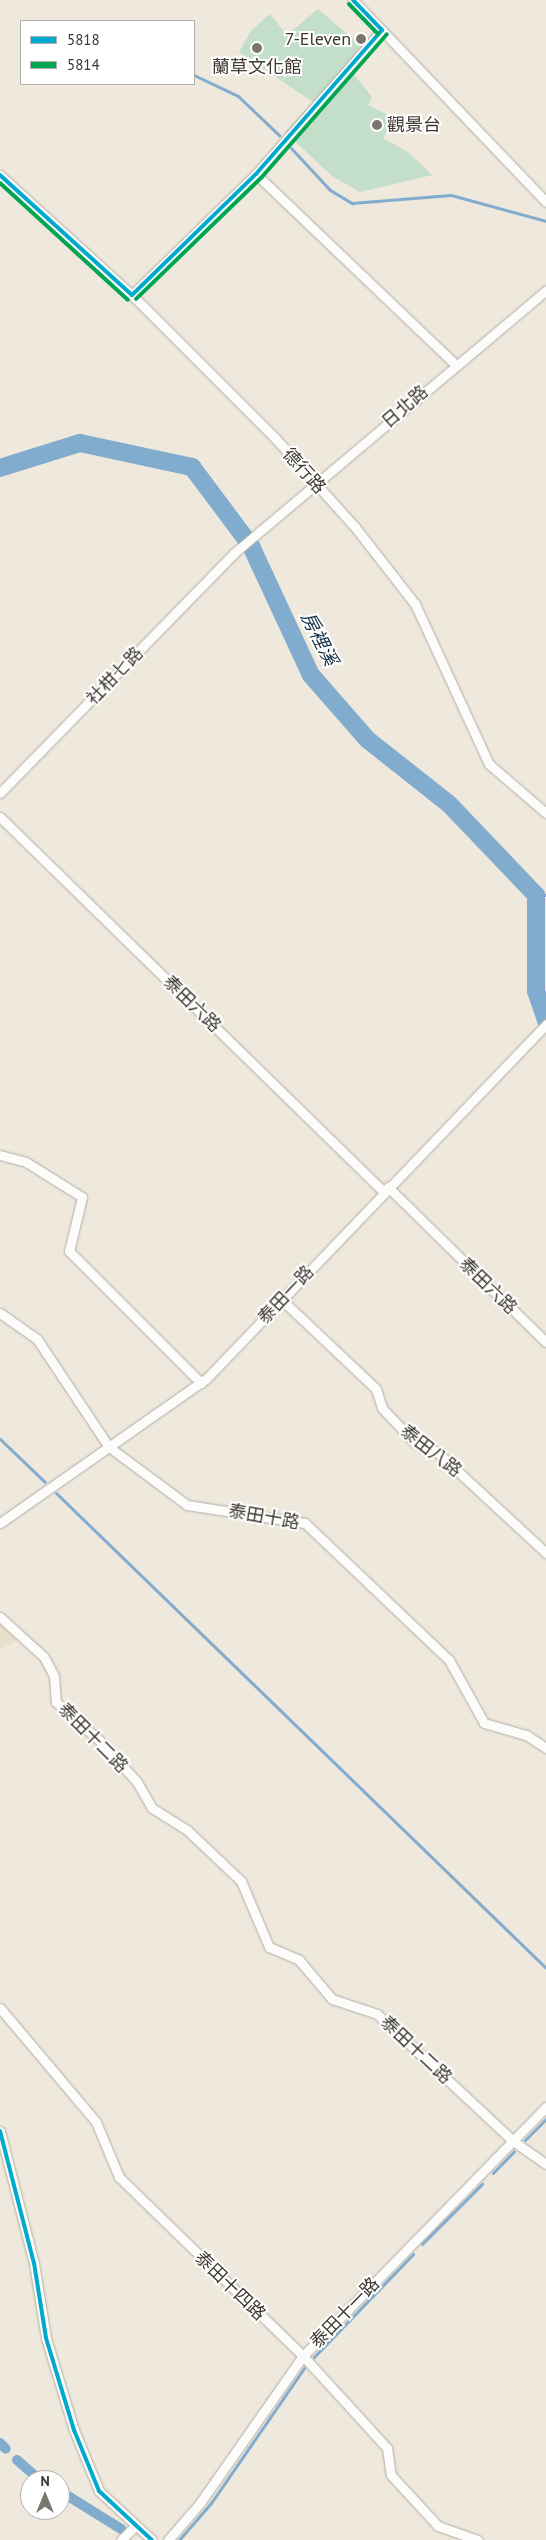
<!DOCTYPE html>
<meta charset="utf-8">
<style>
body{margin:0}
#map{position:relative;width:546px;height:2540px;overflow:hidden;background:#eee8dd;font-family:"PT Sans","Noto Sans TC",sans-serif}
div>[style]{position:absolute}
[style*='--x']{left:calc(var(--x)*1px);top:calc(var(--y)*1px);width:calc(var(--w)*1px);rotate:calc(var(--a)*1deg)}
.built>*{inset:0;background:#e9dfcc}
.green>*{inset:0;background:#c3dec9}
.stream>*{height:3px;margin:-1.5px;padding:0 1.5px;transform-origin:1.5px;border-radius:1.5px;background:#82acce}
.canal>*{height:10px;margin:-5px;padding:0 5px;transform-origin:5px;border-radius:5px;background:#82acce}
.river>*{height:18px;margin:-9px;padding:0 9px;transform-origin:9px;border-radius:9px;background:#82acce}
.roads{filter:drop-shadow(0 0 1px #b3aea6) drop-shadow(0 0 1px #b3aea6)}
.minor>*{height:9px;margin:-4.5px;padding:0 4.5px;transform-origin:4.5px;border-radius:4.5px;background:#fcfcfa}
.bus-1>*{height:4px;margin:-2px;padding:0 2px;transform-origin:2px;border-radius:2px;background:#00a9ce}
.bus-2>*{height:4px;margin:-2px;padding:0 2px;transform-origin:2px;border-radius:2px;background:#00a651}
.dots>*{width:14px;height:14px;translate:-50% -50%;box-sizing:border-box;border:2px solid #fff;border-radius:50%}
span{translate:-50% -50%;white-space:nowrap;text-align:center;line-height:1.15;-webkit-text-stroke:4px #fff;paint-order:stroke}
.poi-label{font-size:18px;color:#3c3830}
.right{translate:-100% -50%;text-align:right}
.left{translate:0 -50%;text-align:left}
.street-label{font-size:18px;color:#3c3830}
.water-label{font-size:19px;color:#132f44;font-style:italic}
.legend{position:absolute;left:20px;top:20px;width:175px;height:65px;box-sizing:border-box;background:#fff;border:1px solid #b1afac;margin:0;padding:6px 9px;list-style:none;font-size:15px;color:#3c3830}
.legend li{display:flex;align-items:center;gap:10px;height:25px}
.legend b{width:25px;border:1px solid #b1afac}
.north{position:absolute;left:20px;top:2470px;width:50px;height:50px;box-sizing:border-box;background:#fff;border:1px solid #b1afac;border-radius:50%;rotate:0deg;font-size:14px;font-weight:700;line-height:20px;text-align:center;color:#3c3830}
.north::after{content:'';display:block;margin:auto;width:18px;height:22px;background:#7a766d;clip-path:polygon(50% 0,100% 100%,50% 72%,0 100%)}
</style>
<div id="map">
<div class="built">
<div style="clip-path:polygon(0 1622px,20px 1638px,0 1650px)"></div>
</div>
<div class="green">
<div style="clip-path:polygon(318px 9px,364px 48px,347px 66px,372px 97px,368px 105px,394px 118px,383px 138px,408px 152px,432px 175px,360px 192px,332px 176px,285px 132px,313px 102px,239px 52px,251px 31px,270px 14px,287px 35px)"></div>
</div>
<div class="stream">
<div style="--x:194;--y:75;--w:49;--a:25.5"></div>
<div style="--x:238;--y:96;--w:57;--a:43.6"></div>
<div style="--x:291;--y:148;--w:57;--a:47.1"></div>
<div style="--x:330;--y:190;--w:26;--a:31"></div>
<div style="--x:352;--y:203;--w:99;--a:-4.6"></div>
<div style="--x:451;--y:195;--w:98;--a:15.3"></div>
<div style="--x:536;--y:895;--w:10;--a:0"></div>
<div style="--x:0;--y:1439;--w:62;--a:43.7"></div>
<div style="--x:56;--y:1493;--w:682;--a:44.11"></div>
<div style="--x:525;--y:2140;--w:30;--a:-45"></div>
<div style="--x:493;--y:2173;--w:30;--a:-46"></div>
<div style="--x:422;--y:2244;--w:85;--a:-45"></div>
<div style="--x:314;--y:2357;--w:143;--a:-46.1"></div>
<div style="--x:179;--y:2540;--w:49;--a:-49.1"></div>
<div style="--x:211;--y:2503;--w:164;--a:-55.4"></div>
</div>
<div class="canal">
<div style="--x:0;--y:2443;--w:8;--a:45"></div>
<div style="--x:17;--y:2460;--w:30;--a:41"></div>
<div style="--x:60;--y:2491;--w:72;--a:31.9"></div>
</div>
<div class="river">
<div style="--x:0;--y:468;--w:84;--a:-17.4"></div>
<div style="--x:80;--y:443;--w:115;--a:12.1"></div>
<div style="--x:192;--y:467;--w:99;--a:53.2"></div>
<div style="--x:251;--y:546;--w:142;--a:65.1"></div>
<div style="--x:311;--y:675;--w:86;--a:48.8"></div>
<div style="--x:368;--y:740;--w:103;--a:38.3"></div>
<div style="--x:449;--y:804;--w:126;--a:46.3"></div>
<div style="--x:536;--y:895;--w:96;--a:90"></div>
<div style="--x:536;--y:991;--w:31;--a:71"></div>
</div>
<div class="roads">
<div class="minor">
<div style="--x:353;--y:0;--w:279;--a:46.3"></div>
<div style="--x:256;--y:174;--w:275;--a:43.7"></div>
<div style="--x:0;--y:175;--w:178;--a:42.3"></div>
<div style="--x:132;--y:295;--w:204;--a:45"></div>
<div style="--x:276;--y:439;--w:118;--a:48.1"></div>
<div style="--x:355;--y:527;--w:98;--a:52.1"></div>
<div style="--x:415;--y:604;--w:176;--a:65.2"></div>
<div style="--x:489;--y:764;--w:75;--a:40.7"></div>
<div style="--x:132;--y:295;--w:173;--a:-44.3"></div>
<div style="--x:256;--y:174;--w:191;--a:-48.8"></div>
<div style="--x:0;--y:793;--w:334;--a:-45.7"></div>
<div style="--x:233;--y:554;--w:409;--a:-40.1"></div>
<div style="--x:0;--y:817;--w:537;--a:44.32"></div>
<div style="--x:0;--y:1155;--w:27;--a:15"></div>
<div style="--x:26;--y:1162;--w:66;--a:32"></div>
<div style="--x:82;--y:1197;--w:56;--a:103.5"></div>
<div style="--x:69;--y:1251;--w:187;--a:45"></div>
<div style="--x:388;--y:1187;--w:221;--a:44.5"></div>
<div style="--x:282;--y:1300;--w:129;--a:43.4"></div>
<div style="--x:376;--y:1389;--w:20;--a:72"></div>
<div style="--x:382;--y:1408;--w:47;--a:46.7"></div>
<div style="--x:414;--y:1442;--w:25;--a:23"></div>
<div style="--x:437;--y:1452;--w:149;--a:42.8"></div>
<div style="--x:0;--y:1313;--w:45;--a:35.1"></div>
<div style="--x:37;--y:1339;--w:130;--a:56.3"></div>
<div style="--x:109;--y:1447;--w:97;--a:36.6"></div>
<div style="--x:187;--y:1505;--w:119;--a:8.7"></div>
<div style="--x:305;--y:1523;--w:199;--a:43.6"></div>
<div style="--x:449;--y:1660;--w:72;--a:60.9"></div>
<div style="--x:484;--y:1723;--w:44;--a:15.9"></div>
<div style="--x:526;--y:1735;--w:24;--a:33"></div>
<div style="--x:0;--y:1523;--w:251;--a:-35"></div>
<div style="--x:206;--y:1379;--w:492;--a:-46.2"></div>
<div style="--x:0;--y:1617;--w:59;--a:42.3"></div>
<div style="--x:44;--y:1657;--w:21;--a:62"></div>
<div style="--x:54;--y:1676;--w:26;--a:86"></div>
<div style="--x:56;--y:1702;--w:59;--a:41.6"></div>
<div style="--x:100;--y:1741;--w:55;--a:47.9"></div>
<div style="--x:137;--y:1782;--w:30;--a:60"></div>
<div style="--x:152;--y:1808;--w:40;--a:32"></div>
<div style="--x:186;--y:1829;--w:76;--a:43.4"></div>
<div style="--x:241;--y:1881;--w:72;--a:67"></div>
<div style="--x:269;--y:1947;--w:33;--a:23"></div>
<div style="--x:299;--y:1960;--w:51;--a:49.8"></div>
<div style="--x:332;--y:1999;--w:47;--a:18.4"></div>
<div style="--x:377;--y:2014;--w:186;--a:43"></div>
<div style="--x:513;--y:2141;--w:40;--a:34.9"></div>
<div style="--x:0;--y:2008;--w:149;--a:49.9"></div>
<div style="--x:96;--y:2122;--w:60;--a:67.3"></div>
<div style="--x:119;--y:2177;--w:257;--a:44.2"></div>
<div style="--x:303;--y:2356;--w:125;--a:47.6"></div>
<div style="--x:387;--y:2448;--w:27;--a:82"></div>
<div style="--x:391;--y:2475;--w:69;--a:47.3"></div>
<div style="--x:438;--y:2526;--w:42;--a:19.3"></div>
<div style="--x:0;--y:2131;--w:136;--a:75.6"></div>
<div style="--x:34;--y:2263;--w:76;--a:80.9"></div>
<div style="--x:46;--y:2338;--w:96;--a:73.1"></div>
<div style="--x:74;--y:2430;--w:66;--a:67.7"></div>
<div style="--x:99;--y:2491;--w:72;--a:42.8"></div>
<div style="--x:121;--y:2540;--w:18;--a:-45"></div>
<div style="--x:168;--y:2540;--w:49;--a:-49.1"></div>
<div style="--x:200;--y:2503;--w:179;--a:-55"></div>
<div style="--x:303;--y:2356;--w:348;--a:-45.7"></div>
</div>
</div>
<div class="bus-1">
<div style="--x:353;--y:0;--w:42;--a:46"></div>
<div style="--x:0;--y:175;--w:178;--a:42.3"></div>
<div style="--x:132;--y:295;--w:173;--a:-44.3"></div>
<div style="--x:256;--y:174;--w:191;--a:-48.8"></div>
<div style="--x:0;--y:2131;--w:136;--a:75.6"></div>
<div style="--x:34;--y:2263;--w:76;--a:80.9"></div>
<div style="--x:46;--y:2338;--w:96;--a:73.1"></div>
<div style="--x:74;--y:2430;--w:66;--a:67.7"></div>
<div style="--x:99;--y:2491;--w:72;--a:42.8"></div>
</div>
<div class="bus-2">
<div style="--x:349;--y:4;--w:42;--a:46"></div>
<div style="--x:0;--y:183;--w:173;--a:42.4"></div>
<div style="--x:136;--y:299;--w:174;--a:-44.1"></div>
<div style="--x:261;--y:178;--w:191;--a:-48.8"></div>
</div>
<div class="dots">
<div style="left:361px;top:39px;background:#7a766d"></div>
<div style="left:257px;top:48px;background:#7a766d"></div>
<div style="left:377px;top:125px;background:#7a766d"></div>
</div>
<div class="poi-label">
<span class="right" style="left:351px;top:39px">7-Eleven</span>
<span style="left:257px;top:67px">蘭草文化館</span>
<span class="left" style="left:387px;top:125px">觀景台</span>
</div>
<div class="street-label">
<span style="left:405px;top:407px;rotate:-41deg">日北路</span>
<span style="left:304px;top:471px;rotate:48deg">德行路</span>
<span style="left:115px;top:676px;rotate:-46deg">社柑七路</span>
<span style="left:192px;top:1004px;rotate:44deg">泰田六路</span>
<span style="left:488px;top:1286px;rotate:44deg">泰田六路</span>
<span style="left:286px;top:1295px;rotate:-47deg">泰田一路</span>
<span style="left:431px;top:1451px;rotate:38deg">泰田八路</span>
<span style="left:264px;top:1517px;rotate:10deg">泰田十路</span>
<span style="left:93px;top:1738px;rotate:45deg">泰田十二路</span>
<span style="left:416px;top:2050px;rotate:43deg">泰田十二路</span>
<span style="left:230px;top:2286px;rotate:44deg">泰田十四路</span>
<span style="left:345px;top:2313px;rotate:-46deg">泰田十一路</span>
</div>
<div class="water-label">
<span style="left:319px;top:639px;rotate:63deg">房裡溪</span>
</div>
<ul class="legend">
<li><b style="height:6px;background:#00a9ce"></b>5818</li>
<li><b style="height:6px;background:#00a651"></b>5814</li>
</ul>
<div class="north">N</div>
</div>
